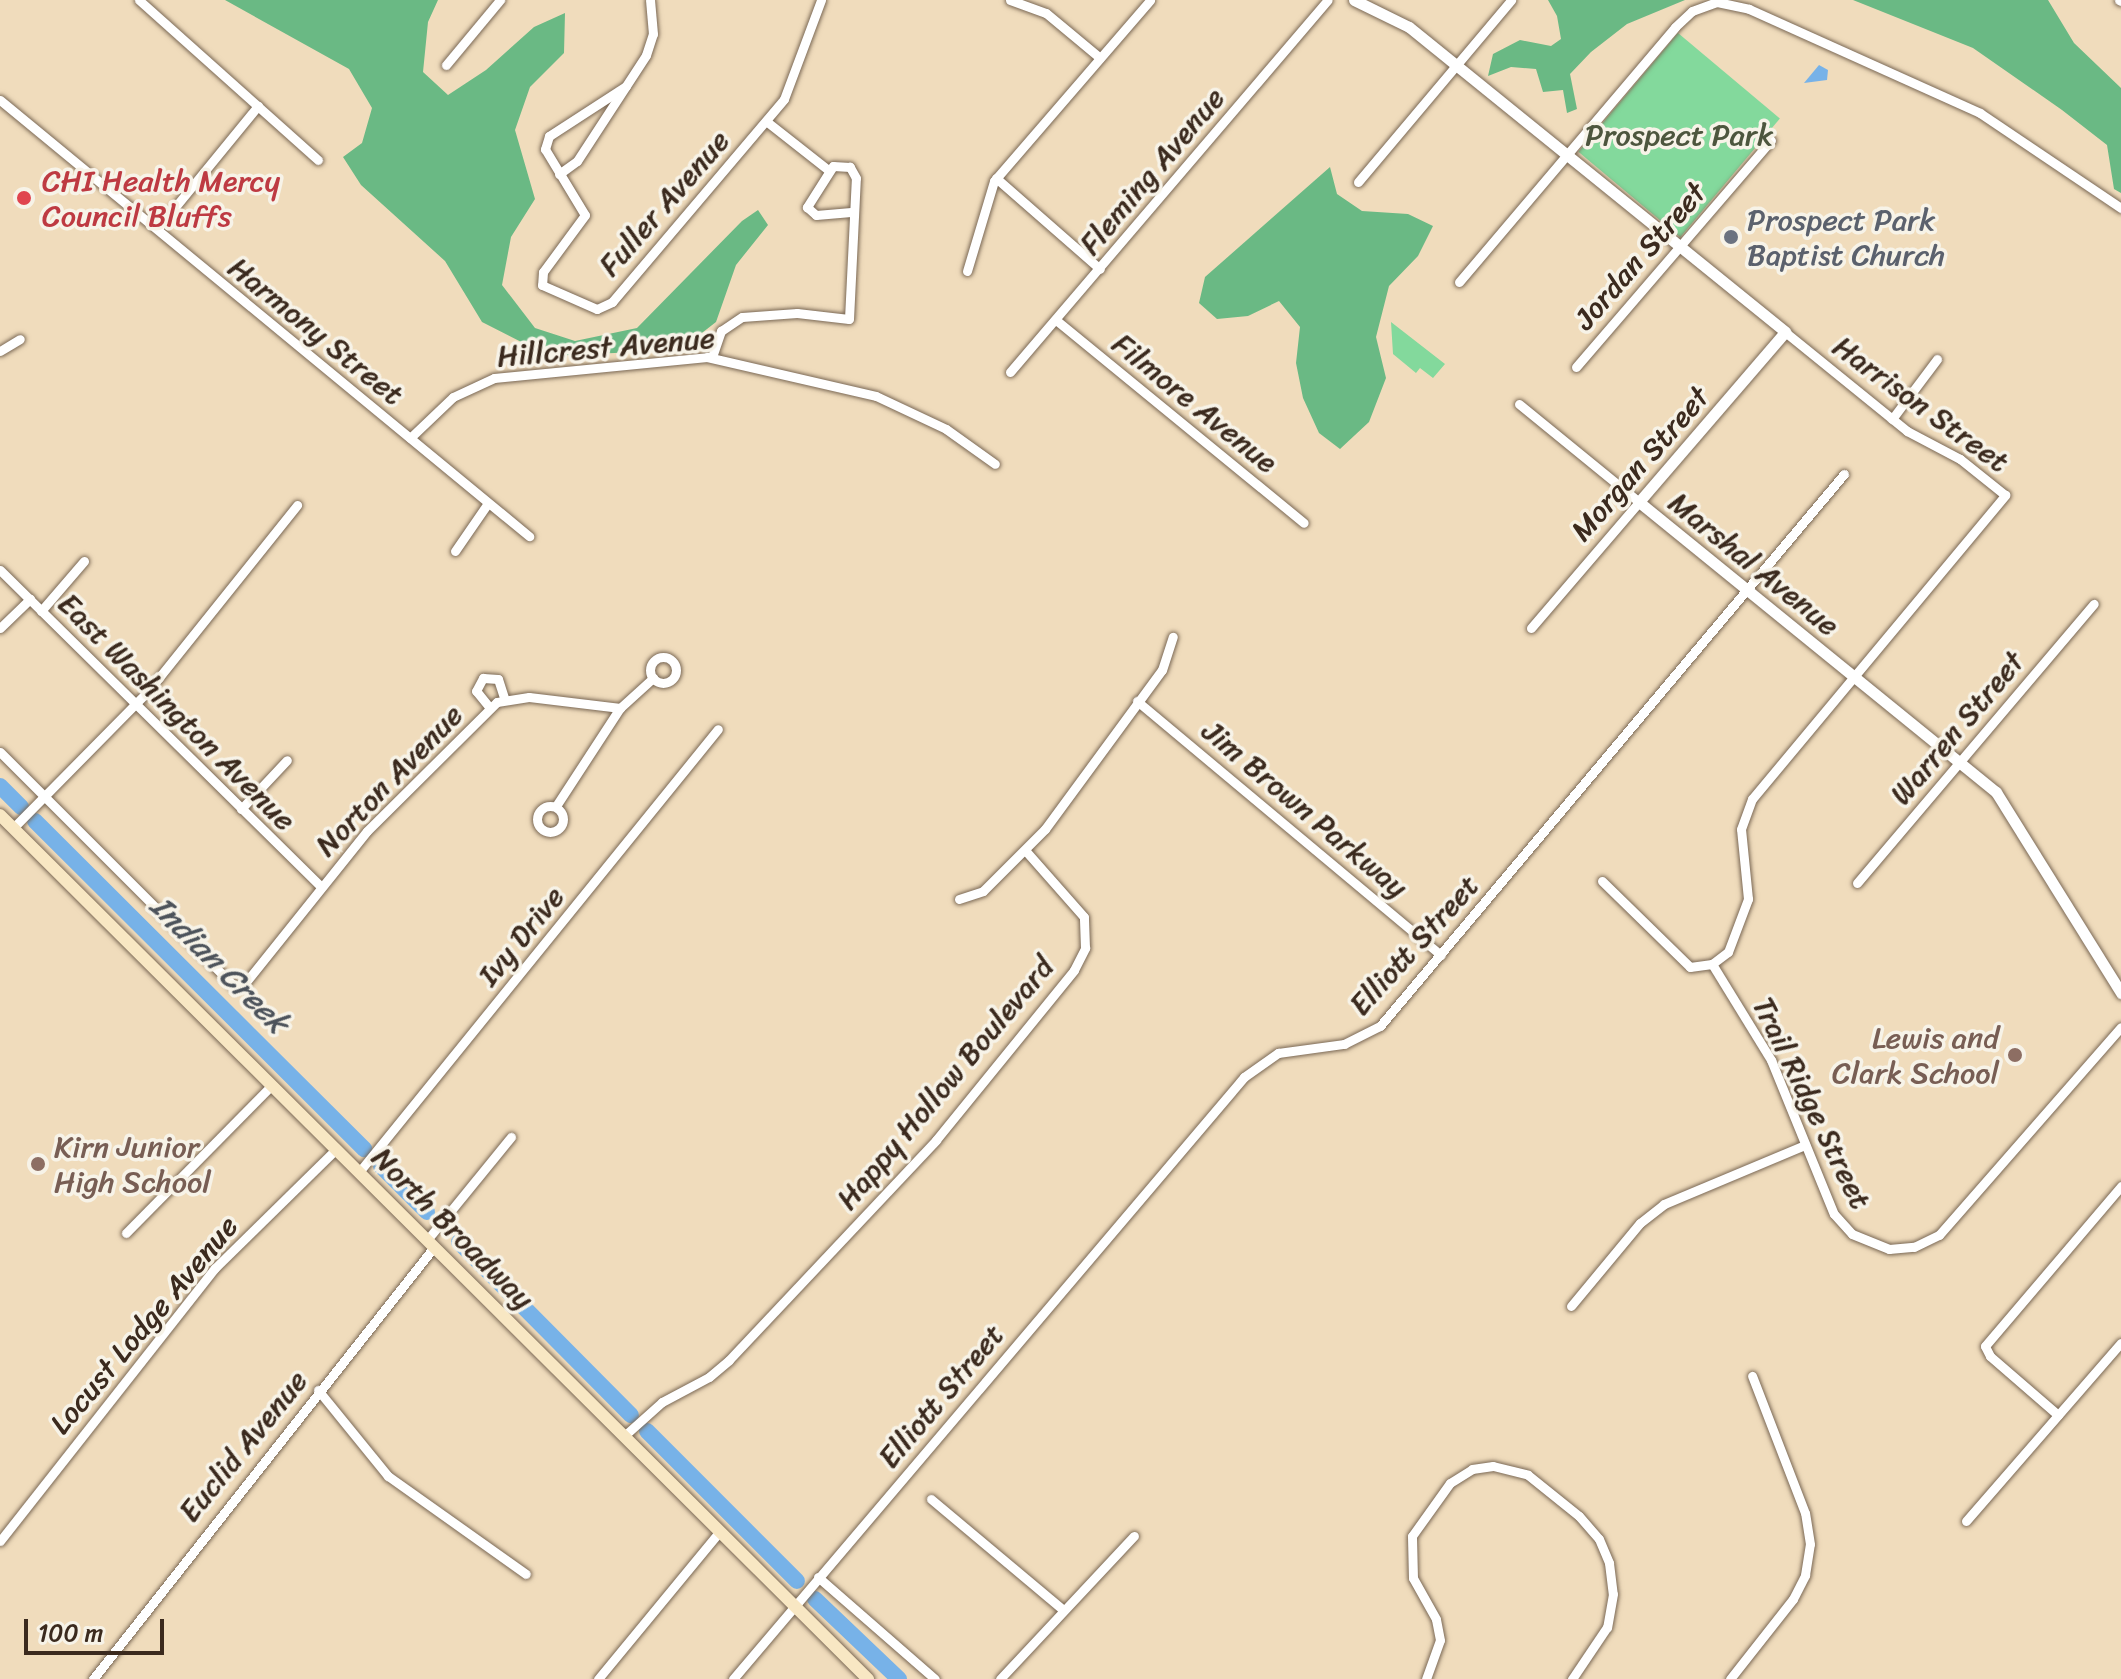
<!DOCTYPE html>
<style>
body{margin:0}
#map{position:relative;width:2121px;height:1679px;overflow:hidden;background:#f0dcbc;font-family:Sriracha,sans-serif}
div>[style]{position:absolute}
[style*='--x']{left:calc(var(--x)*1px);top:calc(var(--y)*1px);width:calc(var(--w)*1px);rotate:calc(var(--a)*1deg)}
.green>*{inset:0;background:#83d99c;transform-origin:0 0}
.forest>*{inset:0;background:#6ab984}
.water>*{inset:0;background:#77b2e8}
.river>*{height:16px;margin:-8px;padding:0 8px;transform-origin:8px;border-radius:8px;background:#77b2e8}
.roads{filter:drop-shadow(0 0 2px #7a6855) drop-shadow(0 0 2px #7a6855)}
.minor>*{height:9px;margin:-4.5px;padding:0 4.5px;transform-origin:4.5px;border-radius:4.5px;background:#fff}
.minor>.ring{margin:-4.5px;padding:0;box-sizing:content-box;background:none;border:9px solid #fff;border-radius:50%}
.tertiary>*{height:11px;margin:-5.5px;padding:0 5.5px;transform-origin:5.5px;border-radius:5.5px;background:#fff}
.secondary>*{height:12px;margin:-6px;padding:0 6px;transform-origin:6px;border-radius:6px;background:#f8e7c3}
.dots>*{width:22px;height:22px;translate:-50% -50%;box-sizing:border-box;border:4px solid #f7f3e8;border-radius:50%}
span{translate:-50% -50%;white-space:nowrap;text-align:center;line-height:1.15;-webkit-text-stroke:7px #f7f3e8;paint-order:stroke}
.park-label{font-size:30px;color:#4d563e}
.street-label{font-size:30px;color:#3b2a1e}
.health-label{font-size:30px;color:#be3a42}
.left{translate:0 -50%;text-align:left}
.worship-label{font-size:30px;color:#5b616d}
.education-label{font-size:30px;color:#785e54}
.right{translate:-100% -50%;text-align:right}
.water-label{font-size:32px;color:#4d535b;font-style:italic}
.scale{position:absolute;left:24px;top:1619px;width:140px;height:36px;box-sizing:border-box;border:4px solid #3b2a1e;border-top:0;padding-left:10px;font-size:24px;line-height:28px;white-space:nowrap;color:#3b2a1e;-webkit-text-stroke:6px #f7f3e8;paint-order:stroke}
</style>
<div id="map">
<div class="green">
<div style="left:1678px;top:33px;width:133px;height:155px;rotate:40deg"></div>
<div style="clip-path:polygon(1391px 322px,1445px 364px,1433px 378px,1420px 368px,1416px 373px,1393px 354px)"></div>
</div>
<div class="forest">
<div style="clip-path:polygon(225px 0,438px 0,428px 22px,423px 72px,448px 95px,486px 70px,534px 27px,565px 13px,564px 53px,530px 87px,515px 130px,535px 199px,511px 237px,502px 285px,535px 328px,575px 341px,637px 328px,742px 221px,758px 210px,768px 225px,736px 265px,716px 322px,680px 350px,549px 356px,482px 322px,445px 261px,361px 185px,343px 157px,362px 143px,372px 108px,349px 69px)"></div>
<div style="clip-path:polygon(1548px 0,1685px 0,1627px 24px,1591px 52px,1570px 74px,1577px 109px,1567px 113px,1563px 90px,1543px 92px,1536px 69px,1511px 67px,1488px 76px,1493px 54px,1520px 40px,1551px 46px,1561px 39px,1557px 16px)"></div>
<div style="clip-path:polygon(1853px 0,2048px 0,2074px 43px,2121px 88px,2121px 193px,2114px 189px,2107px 145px,2062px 110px,1973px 48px)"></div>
<div style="clip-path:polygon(1330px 167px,1337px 194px,1362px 211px,1408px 214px,1433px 226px,1418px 256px,1389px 286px,1376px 337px,1386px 378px,1369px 422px,1340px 449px,1319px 433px,1303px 398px,1296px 363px,1300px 327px,1279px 301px,1248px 316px,1217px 319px,1199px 303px,1205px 277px)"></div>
</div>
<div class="water">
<div style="clip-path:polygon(1819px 65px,1828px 70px,1827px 80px,1804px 83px)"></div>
</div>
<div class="river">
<div style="--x:0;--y:786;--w:30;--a:45"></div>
<div style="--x:35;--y:821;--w:465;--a:44.9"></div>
<div style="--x:381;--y:1166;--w:65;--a:45"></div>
<div style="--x:459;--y:1242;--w:244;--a:45.2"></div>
<div style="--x:647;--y:1431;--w:212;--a:45"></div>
<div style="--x:815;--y:1599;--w:116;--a:43.6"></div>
</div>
<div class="roads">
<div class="minor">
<div style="--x:139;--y:0;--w:240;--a:41.8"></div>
<div style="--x:1010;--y:0;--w:38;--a:20"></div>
<div style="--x:1046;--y:13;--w:70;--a:39.8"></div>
<div style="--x:2119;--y:0;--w:2;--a:27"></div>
<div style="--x:446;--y:65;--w:85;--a:-50.3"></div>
<div style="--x:626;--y:86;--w:92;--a:147"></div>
<div style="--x:549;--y:136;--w:14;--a:107"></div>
<div style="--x:545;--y:149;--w:77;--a:58.8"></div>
<div style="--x:585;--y:215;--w:71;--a:126.4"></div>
<div style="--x:543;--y:272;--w:13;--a:94"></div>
<div style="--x:542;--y:285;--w:60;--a:23.6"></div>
<div style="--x:597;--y:309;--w:17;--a:-25"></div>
<div style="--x:612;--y:302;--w:266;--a:-49.7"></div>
<div style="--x:784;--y:99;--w:106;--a:-69.5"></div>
<div style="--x:0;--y:100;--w:686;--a:39.5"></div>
<div style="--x:766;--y:121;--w:78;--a:38.2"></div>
<div style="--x:559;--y:174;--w:22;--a:-36"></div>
<div style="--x:577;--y:161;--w:126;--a:-56.9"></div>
<div style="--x:646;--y:55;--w:22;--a:-72"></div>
<div style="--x:653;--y:34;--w:34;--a:-95"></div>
<div style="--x:996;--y:178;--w:138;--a:41.2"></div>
<div style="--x:1358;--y:182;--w:238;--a:-49.9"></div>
<div style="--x:158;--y:228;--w:158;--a:-50.7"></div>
<div style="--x:967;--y:271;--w:94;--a:-73.3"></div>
<div style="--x:994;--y:181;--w:239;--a:-49.2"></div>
<div style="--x:1459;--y:282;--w:334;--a:-49.7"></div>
<div style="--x:1675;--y:27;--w:23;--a:-43"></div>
<div style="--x:1692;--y:11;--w:27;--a:-20"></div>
<div style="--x:1717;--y:2;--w:33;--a:12"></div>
<div style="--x:1749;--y:9;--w:253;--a:24.2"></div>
<div style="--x:1980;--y:113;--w:170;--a:34"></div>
<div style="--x:1056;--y:320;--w:320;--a:39.3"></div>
<div style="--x:0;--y:351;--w:23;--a:-31"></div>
<div style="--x:712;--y:357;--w:28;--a:-71"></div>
<div style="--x:721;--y:331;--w:25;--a:-34"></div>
<div style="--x:742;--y:317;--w:55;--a:-4.2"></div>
<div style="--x:797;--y:313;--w:52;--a:6.6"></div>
<div style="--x:849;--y:319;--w:141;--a:-87.2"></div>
<div style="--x:856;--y:178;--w:13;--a:-119"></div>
<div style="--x:850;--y:167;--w:17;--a:-177"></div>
<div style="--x:833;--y:166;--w:49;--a:122.4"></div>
<div style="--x:807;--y:207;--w:12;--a:42"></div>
<div style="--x:816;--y:215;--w:38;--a:-5"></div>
<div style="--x:1576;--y:367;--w:299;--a:-49.3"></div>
<div style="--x:1010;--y:372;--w:489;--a:-49.5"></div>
<div style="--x:1519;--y:404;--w:155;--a:39.2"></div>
<div style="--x:1639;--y:502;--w:166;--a:130.6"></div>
<div style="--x:1892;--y:419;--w:75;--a:-53.1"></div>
<div style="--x:410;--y:438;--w:59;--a:-43.6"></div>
<div style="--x:453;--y:397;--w:45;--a:-24.9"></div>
<div style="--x:494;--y:378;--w:214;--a:-5.6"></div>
<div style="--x:707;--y:357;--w:173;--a:13"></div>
<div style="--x:876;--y:396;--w:77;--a:25.2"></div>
<div style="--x:946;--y:429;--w:60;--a:35.5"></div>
<div style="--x:455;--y:551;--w:58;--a:-55.5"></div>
<div style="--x:0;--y:570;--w:451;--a:44.6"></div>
<div style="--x:41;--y:611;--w:66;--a:-49.3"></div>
<div style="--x:0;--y:628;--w:42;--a:-44"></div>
<div class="ring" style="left:650px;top:657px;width:17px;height:17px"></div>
<div style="--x:1137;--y:701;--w:396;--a:39.9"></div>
<div style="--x:490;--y:708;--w:22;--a:-129"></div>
<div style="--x:476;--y:691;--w:15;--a:-62"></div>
<div style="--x:483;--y:678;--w:15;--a:4"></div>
<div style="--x:498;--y:679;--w:20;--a:72"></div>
<div style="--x:0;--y:752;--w:332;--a:45"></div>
<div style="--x:235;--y:987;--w:12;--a:-24"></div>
<div style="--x:246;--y:982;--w:193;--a:-51.3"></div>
<div style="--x:367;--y:831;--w:183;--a:-44.8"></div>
<div style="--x:497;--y:702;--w:32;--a:-9"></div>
<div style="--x:529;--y:697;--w:92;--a:6.9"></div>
<div class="ring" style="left:537px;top:806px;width:17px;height:17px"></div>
<div style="--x:556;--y:806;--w:117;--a:-56.9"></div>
<div style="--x:620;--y:708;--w:45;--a:-42.3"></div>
<div style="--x:241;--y:809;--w:67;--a:-46.8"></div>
<div style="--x:13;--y:828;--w:194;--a:-45.4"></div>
<div style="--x:149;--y:690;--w:237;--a:-51.3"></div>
<div style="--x:1602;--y:881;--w:123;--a:44.3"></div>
<div style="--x:1690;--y:967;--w:22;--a:-8"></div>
<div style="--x:1712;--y:964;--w:20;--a:-37"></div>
<div style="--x:1728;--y:952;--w:57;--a:-69.3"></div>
<div style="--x:1748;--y:899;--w:70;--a:-95.7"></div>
<div style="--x:1741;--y:829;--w:32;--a:-70"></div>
<div style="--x:1752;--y:799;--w:396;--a:-50.2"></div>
<div style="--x:2005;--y:495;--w:58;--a:-141.3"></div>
<div style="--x:1960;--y:459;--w:60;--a:-152.2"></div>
<div style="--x:1907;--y:431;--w:157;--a:-140.9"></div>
<div style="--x:1857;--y:883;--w:366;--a:-49.7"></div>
<div style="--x:959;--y:899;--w:25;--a:-18"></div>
<div style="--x:983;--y:891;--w:88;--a:-45"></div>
<div style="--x:1045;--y:829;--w:197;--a:-53.7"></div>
<div style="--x:1162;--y:670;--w:35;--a:-72"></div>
<div style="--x:1712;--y:964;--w:113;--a:58.4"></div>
<div style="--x:1771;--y:1060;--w:166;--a:67.8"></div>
<div style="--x:1834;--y:1214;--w:27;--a:48"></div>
<div style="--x:1852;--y:1234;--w:40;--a:22"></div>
<div style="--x:1889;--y:1249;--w:25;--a:-5"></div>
<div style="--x:1914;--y:1247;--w:28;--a:-26"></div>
<div style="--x:1939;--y:1235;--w:276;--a:-48.8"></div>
<div style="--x:359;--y:1172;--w:570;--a:-50.98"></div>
<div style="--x:126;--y:1233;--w:208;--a:-45.4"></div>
<div style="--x:427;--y:1240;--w:133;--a:-50.8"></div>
<div style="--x:1571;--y:1306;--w:108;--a:-50.3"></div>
<div style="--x:1640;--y:1223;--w:31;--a:-38"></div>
<div style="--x:1664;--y:1204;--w:153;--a:-22.7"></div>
<div style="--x:318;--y:1390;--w:111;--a:50.9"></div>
<div style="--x:388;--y:1476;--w:169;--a:35.4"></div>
<div style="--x:2058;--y:1415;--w:90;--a:-139.1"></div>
<div style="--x:1990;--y:1356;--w:11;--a:-117"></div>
<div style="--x:1985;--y:1346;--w:210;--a:-49.6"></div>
<div style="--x:624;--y:1436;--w:51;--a:-41.8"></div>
<div style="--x:662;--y:1402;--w:53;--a:-28"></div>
<div style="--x:709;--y:1377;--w:26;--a:-40"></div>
<div style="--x:729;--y:1360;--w:302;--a:-46.7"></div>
<div style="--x:936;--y:1140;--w:219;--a:-50.9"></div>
<div style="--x:1074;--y:970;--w:25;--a:-63"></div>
<div style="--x:1085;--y:948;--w:31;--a:-92"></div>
<div style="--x:1084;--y:917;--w:89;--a:-131.4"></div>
<div style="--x:931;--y:1499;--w:171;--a:40"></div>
<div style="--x:1966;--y:1521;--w:236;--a:-49"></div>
<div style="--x:0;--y:1541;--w:347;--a:-51.8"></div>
<div style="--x:215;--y:1268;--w:170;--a:-44.5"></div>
<div style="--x:818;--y:1577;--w:155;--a:41.1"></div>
<div style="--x:93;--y:1679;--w:550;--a:-51.71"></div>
<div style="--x:598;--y:1679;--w:192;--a:-50.5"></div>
<div style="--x:733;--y:1679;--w:790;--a:-49.67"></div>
<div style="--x:1244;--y:1077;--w:42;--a:-35.2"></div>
<div style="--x:1278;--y:1053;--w:67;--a:-7.8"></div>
<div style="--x:1344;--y:1044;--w:40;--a:-26.6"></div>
<div style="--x:1380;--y:1026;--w:721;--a:-49.95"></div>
<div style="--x:1000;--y:1679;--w:196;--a:-46.9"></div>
<div style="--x:1426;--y:1679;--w:41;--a:-70.3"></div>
<div style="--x:1440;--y:1640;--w:21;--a:-101"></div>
<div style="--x:1436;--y:1619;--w:47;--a:-119.3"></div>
<div style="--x:1413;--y:1578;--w:42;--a:-91.4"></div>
<div style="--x:1412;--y:1536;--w:65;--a:-54.4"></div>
<div style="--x:1450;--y:1483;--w:26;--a:-32"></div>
<div style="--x:1472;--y:1469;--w:21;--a:-8"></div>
<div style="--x:1493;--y:1466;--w:36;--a:14"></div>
<div style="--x:1528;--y:1475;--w:65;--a:38.8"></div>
<div style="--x:1579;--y:1516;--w:30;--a:49"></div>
<div style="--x:1599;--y:1539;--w:26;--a:67"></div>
<div style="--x:1609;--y:1563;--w:31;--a:83"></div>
<div style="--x:1613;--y:1594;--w:34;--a:100"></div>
<div style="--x:1607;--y:1627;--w:63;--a:123.9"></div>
<div style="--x:1730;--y:1679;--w:102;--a:-51.8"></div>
<div style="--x:1793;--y:1599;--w:27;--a:-63"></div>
<div style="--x:1805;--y:1575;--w:31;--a:-81"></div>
<div style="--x:1810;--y:1544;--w:31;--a:-99"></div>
<div style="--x:1805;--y:1513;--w:147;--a:-111.1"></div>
</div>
<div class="tertiary">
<div style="--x:1354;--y:0;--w:61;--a:26.1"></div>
<div style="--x:1409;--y:27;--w:484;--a:39"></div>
<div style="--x:1785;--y:332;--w:224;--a:130.7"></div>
<div style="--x:1639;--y:502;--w:460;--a:39.1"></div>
<div style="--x:1996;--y:792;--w:237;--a:58.1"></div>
</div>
<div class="secondary">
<div style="--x:0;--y:815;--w:1225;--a:44.87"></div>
</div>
</div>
<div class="dots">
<div style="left:24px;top:198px;background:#e0444e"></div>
<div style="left:1731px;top:237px;background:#6b7280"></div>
<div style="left:2015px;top:1055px;background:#8d6e63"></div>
<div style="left:38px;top:1164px;background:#8d6e63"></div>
</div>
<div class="park-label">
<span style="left:1679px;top:135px">Prospect Park</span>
</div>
<div class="street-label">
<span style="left:1152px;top:171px;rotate:-50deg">Fleming Avenue</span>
<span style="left:664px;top:203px;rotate:-49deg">Fuller Avenue</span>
<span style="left:1640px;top:256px;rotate:-49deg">Jordan Street</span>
<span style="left:316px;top:331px;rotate:39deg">Harmony Street</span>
<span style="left:606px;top:347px;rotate:-5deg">Hillcrest Avenue</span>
<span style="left:1195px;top:403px;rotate:39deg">Filmore Avenue</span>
<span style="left:1921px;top:404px;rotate:36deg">Harrison Street</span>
<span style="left:1640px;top:464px;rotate:-49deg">Morgan Street</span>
<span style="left:1754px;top:564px;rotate:39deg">Marshal Avenue</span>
<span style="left:177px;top:712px;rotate:45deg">East Washington Avenue</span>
<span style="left:1957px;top:728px;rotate:-50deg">Warren Street</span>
<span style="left:389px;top:780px;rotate:-46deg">Norton Avenue</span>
<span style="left:1305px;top:809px;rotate:40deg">Jim Brown Parkway</span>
<span style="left:521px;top:936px;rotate:-51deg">Ivy Drive</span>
<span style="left:1414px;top:945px;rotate:-48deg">Elliott Street</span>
<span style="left:945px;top:1083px;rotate:-50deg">Happy Hollow Boulevard</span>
<span style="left:1812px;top:1103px;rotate:64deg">Trail Ridge Street</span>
<span style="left:453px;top:1228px;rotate:45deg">North Broadway</span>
<span style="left:144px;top:1325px;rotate:-50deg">Locust Lodge Avenue</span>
<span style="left:941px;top:1396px;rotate:-50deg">Elliott Street</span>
<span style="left:243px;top:1446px;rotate:-51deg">Euclid Avenue</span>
</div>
<div class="health-label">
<span class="left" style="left:42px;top:198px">CHI Health Mercy<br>Council Bluffs</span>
</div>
<div class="worship-label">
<span class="left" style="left:1747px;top:237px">Prospect Park<br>Baptist Church</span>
</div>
<div class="education-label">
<span class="right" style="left:1999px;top:1055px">Lewis and<br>Clark School</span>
<span class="left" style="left:54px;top:1164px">Kirn Junior<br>High School</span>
</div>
<div class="water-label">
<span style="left:219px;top:965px;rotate:45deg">Indian Creek</span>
</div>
<div class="scale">100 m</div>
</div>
